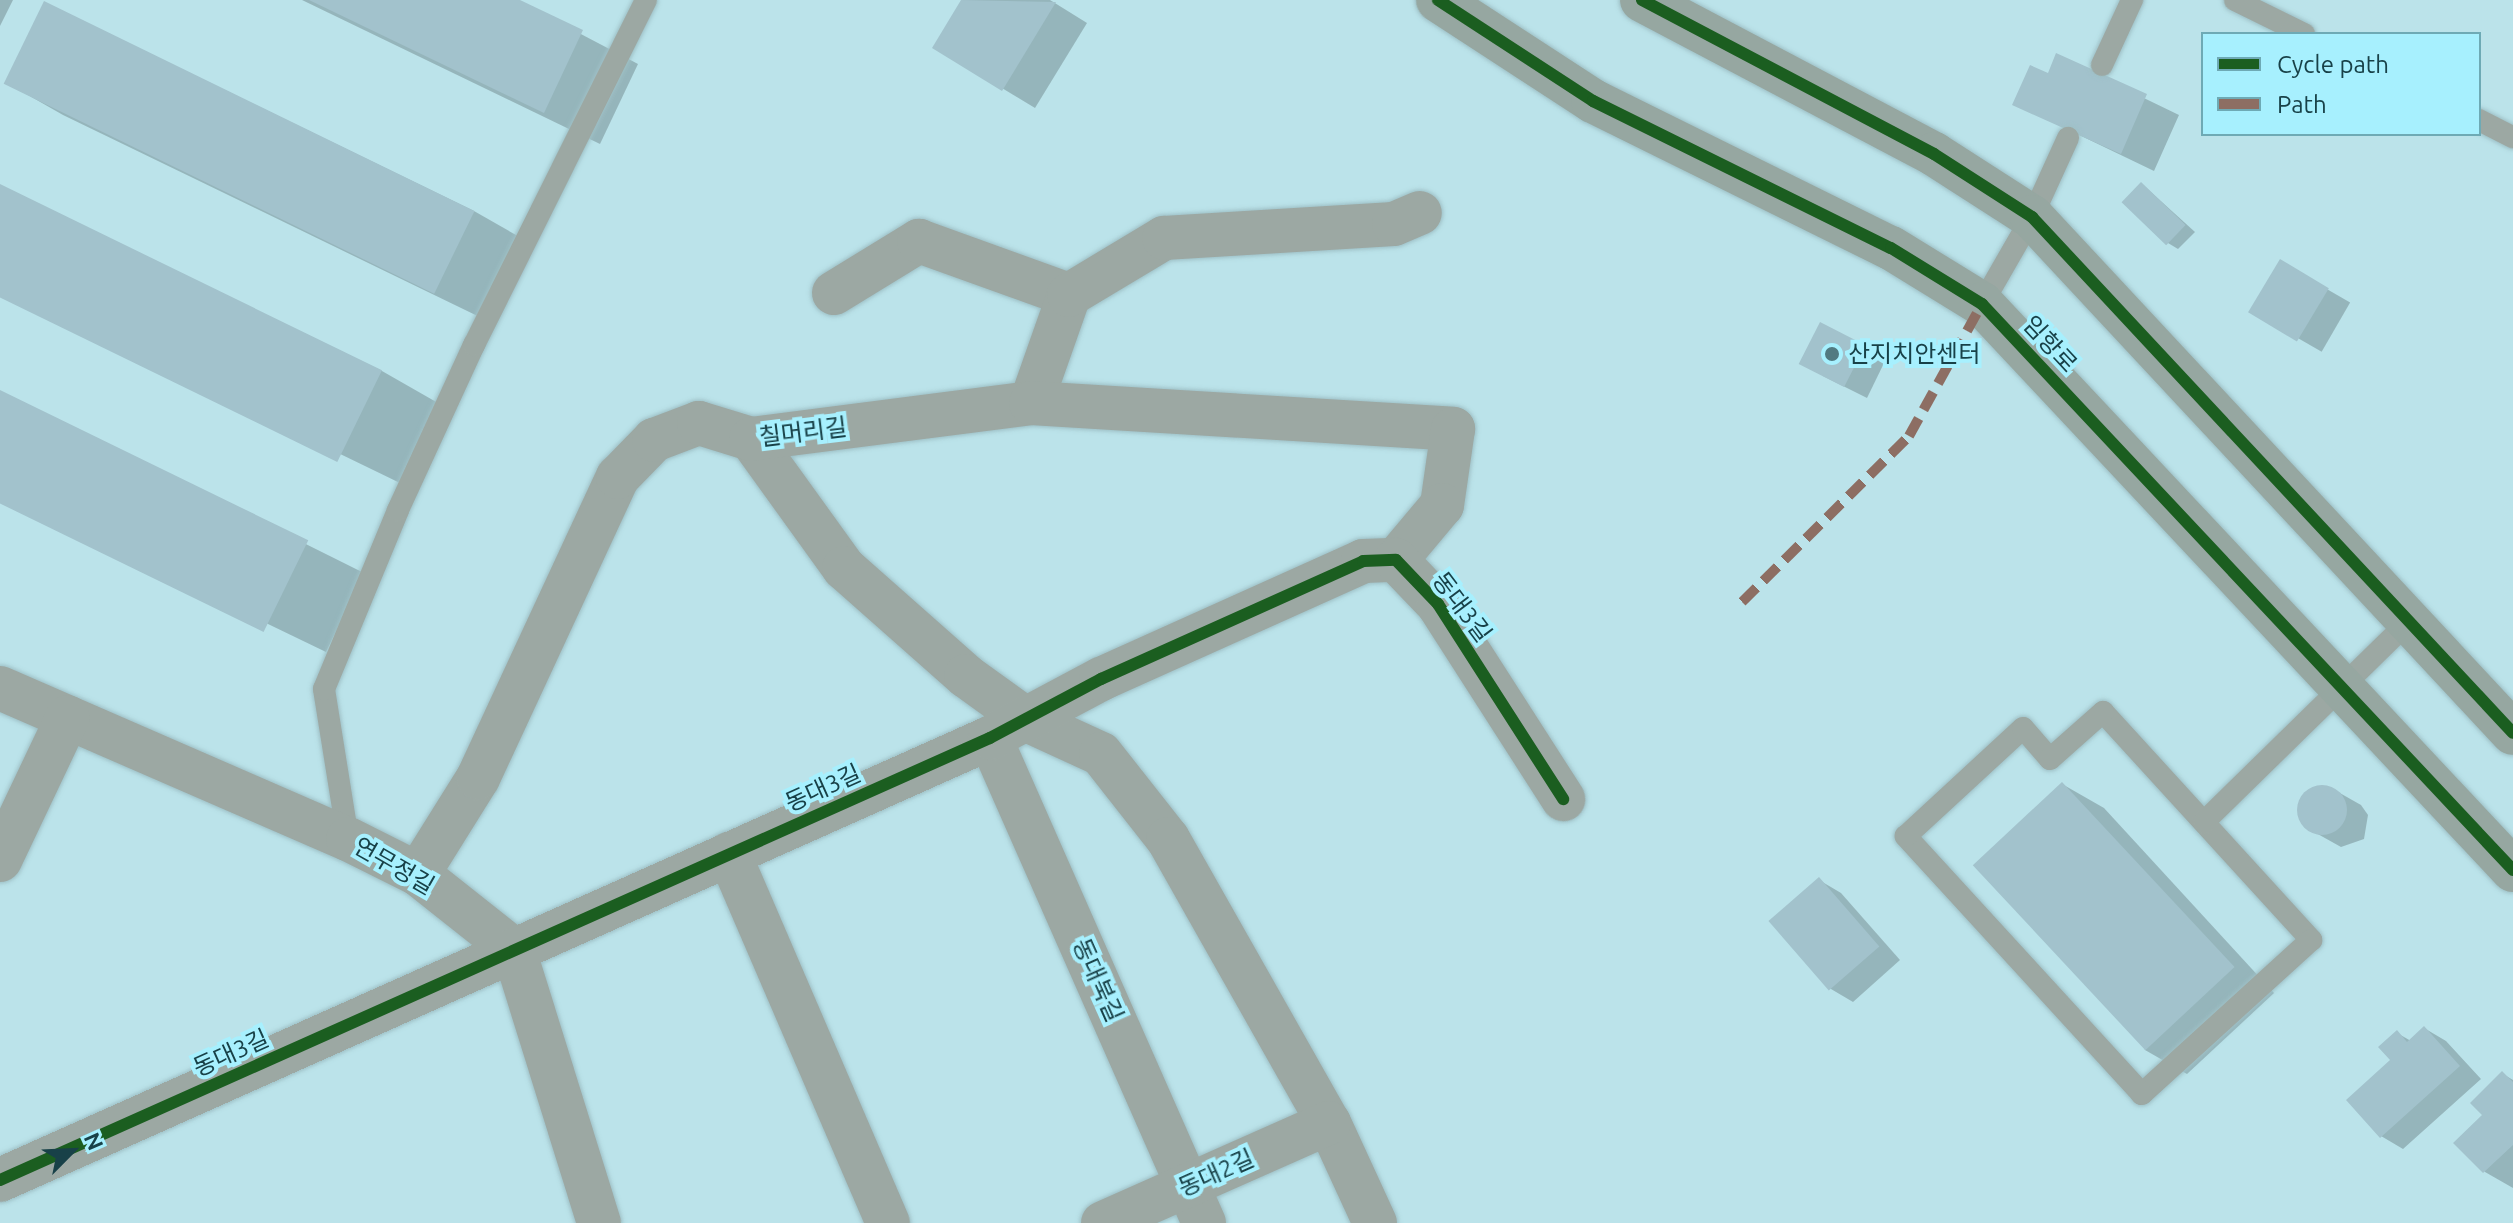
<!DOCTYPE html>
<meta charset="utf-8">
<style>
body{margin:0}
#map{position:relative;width:2513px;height:1223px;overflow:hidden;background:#bbe3ea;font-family:Ubuntu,"Noto Sans KR",sans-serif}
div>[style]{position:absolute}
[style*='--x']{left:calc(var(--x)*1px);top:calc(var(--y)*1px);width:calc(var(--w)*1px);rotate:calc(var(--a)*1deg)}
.shadow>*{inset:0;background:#0003;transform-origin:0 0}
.building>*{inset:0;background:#a2c2cc;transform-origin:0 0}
.round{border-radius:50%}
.roads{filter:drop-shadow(0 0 2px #9ec0c6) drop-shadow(0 0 2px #9ec0c6)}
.lane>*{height:22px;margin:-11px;padding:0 11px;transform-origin:11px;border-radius:11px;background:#9ca8a3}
.street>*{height:44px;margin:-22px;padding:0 22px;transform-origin:22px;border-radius:22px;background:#9ca8a3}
.secondary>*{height:44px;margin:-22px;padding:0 22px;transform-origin:22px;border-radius:22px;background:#96a7a1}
.quiet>*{height:10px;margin-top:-5px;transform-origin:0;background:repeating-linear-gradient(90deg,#8d6e63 0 20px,transparent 0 30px)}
.cycleway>*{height:12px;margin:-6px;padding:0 6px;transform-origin:6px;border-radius:6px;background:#1b5e20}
.dots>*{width:22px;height:22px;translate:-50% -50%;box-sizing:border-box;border:4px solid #a7f0fe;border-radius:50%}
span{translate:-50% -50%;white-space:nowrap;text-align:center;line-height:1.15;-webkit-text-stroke:8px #a7f0fe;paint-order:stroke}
.street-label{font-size:24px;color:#184148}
.poi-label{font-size:24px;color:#184148}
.left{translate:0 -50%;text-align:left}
.legend{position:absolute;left:2201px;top:32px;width:280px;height:104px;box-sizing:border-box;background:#a7f0fe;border:2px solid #6eaab5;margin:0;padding:10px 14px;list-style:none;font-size:24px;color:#184148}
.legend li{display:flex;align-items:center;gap:16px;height:40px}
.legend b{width:40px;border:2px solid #6eaab5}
.north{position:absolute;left:32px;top:1111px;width:80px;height:80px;-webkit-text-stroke:6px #a7f0fe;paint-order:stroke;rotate:66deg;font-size:22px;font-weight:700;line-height:32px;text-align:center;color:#184148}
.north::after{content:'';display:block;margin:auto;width:28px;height:36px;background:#184148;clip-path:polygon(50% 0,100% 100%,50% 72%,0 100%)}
</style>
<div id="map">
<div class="shadow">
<div style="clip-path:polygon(0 0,13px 0,0 26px)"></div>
<div style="clip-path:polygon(302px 0,516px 0,638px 64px,600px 144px)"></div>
<div style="clip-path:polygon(963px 0,1050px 0,1087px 23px,1035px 108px,934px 47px)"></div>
<div style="clip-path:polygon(45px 3px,474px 211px,530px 243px,492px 323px,63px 115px,7px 83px)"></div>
<div style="clip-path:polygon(2057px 56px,2179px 115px,2154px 171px,2015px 104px,2049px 75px)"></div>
<div style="clip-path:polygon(2142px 184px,2195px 232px,2178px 249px,2168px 243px)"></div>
<div style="clip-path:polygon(0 186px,382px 371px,438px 403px,400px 483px,0 289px)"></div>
<div style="left:2280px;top:262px;width:81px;height:57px;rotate:30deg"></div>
<div style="clip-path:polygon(1820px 325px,1886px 359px,1867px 398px,1823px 376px)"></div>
<div style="clip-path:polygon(0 392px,364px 573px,326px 652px,0 495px)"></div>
<div style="clip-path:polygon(2062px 784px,2104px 808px,2274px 993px,2187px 1074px,2145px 1050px)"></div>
<div style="clip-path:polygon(2313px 788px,2338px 792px,2361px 805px,2368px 815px,2364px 839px,2341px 847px,2307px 828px,2300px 818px,2304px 794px)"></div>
<div style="clip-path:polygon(1819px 880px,1841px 893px,1900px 960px,1853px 1002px,1831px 989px,1772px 921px)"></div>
<div style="clip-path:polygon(2424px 1028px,2446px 1041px,2481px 1079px,2403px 1149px,2381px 1136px,2397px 1033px,2411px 1041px)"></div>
<div style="clip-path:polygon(2503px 1074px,2513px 1080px,2513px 1188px,2485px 1172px,2456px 1143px,2484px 1115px)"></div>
</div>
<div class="building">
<div style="clip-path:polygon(309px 0,520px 0,583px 30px,544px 113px)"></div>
<div style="clip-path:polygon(961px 0,1056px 2px,1002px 91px,932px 48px)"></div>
<div style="left:44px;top:1px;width:479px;height:92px;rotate:26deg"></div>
<div style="clip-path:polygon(2056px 53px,2147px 94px,2121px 154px,2012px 105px,2030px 65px,2048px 73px)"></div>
<div style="left:2141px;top:182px;width:62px;height:28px;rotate:44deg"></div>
<div style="left:0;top:184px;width:425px;height:102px;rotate:26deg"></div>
<div style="left:2280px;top:259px;width:57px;height:62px;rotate:31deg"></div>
<div style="left:1820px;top:322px;width:51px;height:47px;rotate:27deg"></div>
<div style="left:0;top:390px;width:343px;height:102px;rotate:26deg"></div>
<div style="left:2062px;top:782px;width:253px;height:122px;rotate:47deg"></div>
<div class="round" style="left:2297px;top:785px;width:50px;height:50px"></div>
<div style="left:1819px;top:877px;width:92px;height:67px;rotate:49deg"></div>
<div style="clip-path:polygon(2424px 1026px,2460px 1066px,2380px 1138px,2346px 1100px,2390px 1060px,2378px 1047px,2397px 1030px,2407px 1042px)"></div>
<div style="clip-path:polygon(2502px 1071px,2513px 1082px,2513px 1145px,2483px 1173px,2453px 1143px,2482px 1115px,2470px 1103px)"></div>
</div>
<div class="roads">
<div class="lane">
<div style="--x:2235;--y:0;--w:77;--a:26.2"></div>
<div style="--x:2102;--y:65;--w:72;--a:-65.2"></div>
<div style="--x:2479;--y:120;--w:38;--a:27"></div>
<div style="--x:1982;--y:304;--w:100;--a:-60.1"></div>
<div style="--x:2032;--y:217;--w:87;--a:-65.5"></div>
<div style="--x:2103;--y:712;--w:309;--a:47.6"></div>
<div style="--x:2311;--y:940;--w:229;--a:137.7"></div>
<div style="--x:2142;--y:1094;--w:350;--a:-132.5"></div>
<div style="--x:1906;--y:836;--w:159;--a:-42.7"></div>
<div style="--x:2023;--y:728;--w:41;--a:48.9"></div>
<div style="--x:2050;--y:759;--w:71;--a:-41.6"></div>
<div style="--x:2204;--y:822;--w:289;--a:-44.4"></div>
<div style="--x:348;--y:839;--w:152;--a:-99.1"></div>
<div style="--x:324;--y:689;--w:194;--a:-67.5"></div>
<div style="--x:398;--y:510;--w:182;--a:-65.3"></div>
<div style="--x:474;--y:345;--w:385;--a:-63.5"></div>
</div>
<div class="street">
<div style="--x:834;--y:293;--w:100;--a:-31.5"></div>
<div style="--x:919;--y:241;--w:159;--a:19.8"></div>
<div style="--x:1031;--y:403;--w:114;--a:-70.6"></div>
<div style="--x:1069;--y:295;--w:111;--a:-31"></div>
<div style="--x:1164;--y:238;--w:230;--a:-3.5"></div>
<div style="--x:1394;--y:224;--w:28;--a:-23"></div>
<div style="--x:751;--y:439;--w:159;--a:54.2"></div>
<div style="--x:844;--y:568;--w:163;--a:41.5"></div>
<div style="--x:966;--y:676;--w:75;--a:35.8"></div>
<div style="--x:1027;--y:720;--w:81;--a:24.7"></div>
<div style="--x:1101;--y:754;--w:108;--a:51.8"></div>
<div style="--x:1168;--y:839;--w:326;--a:60.5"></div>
<div style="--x:1329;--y:1123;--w:110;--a:65.3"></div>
<div style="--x:0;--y:688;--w:379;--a:23.5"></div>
<div style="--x:348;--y:839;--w:78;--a:26.6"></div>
<div style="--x:418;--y:874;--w:122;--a:38.4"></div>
<div style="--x:514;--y:950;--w:286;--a:72.7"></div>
<div style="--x:990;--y:738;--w:530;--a:66.19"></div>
<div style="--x:729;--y:854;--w:402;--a:66.7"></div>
<div style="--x:0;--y:860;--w:158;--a:-64.6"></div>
<div style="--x:418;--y:874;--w:113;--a:-58"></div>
<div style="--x:478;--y:778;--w:332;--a:-65.1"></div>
<div style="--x:618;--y:477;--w:52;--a:-45.8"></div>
<div style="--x:654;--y:440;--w:48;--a:-20.7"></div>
<div style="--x:699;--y:423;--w:54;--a:17.1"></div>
<div style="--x:751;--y:439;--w:282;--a:-7.3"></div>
<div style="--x:1031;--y:403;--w:423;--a:3.5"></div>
<div style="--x:1453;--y:429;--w:77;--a:98.2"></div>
<div style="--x:1442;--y:505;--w:72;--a:129.9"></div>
<div style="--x:0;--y:1180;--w:1084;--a:-24.06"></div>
<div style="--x:990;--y:738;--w:126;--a:-28"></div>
<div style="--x:1101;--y:679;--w:287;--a:-24.2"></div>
<div style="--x:1363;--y:561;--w:33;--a:-2"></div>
<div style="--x:1396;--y:560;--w:61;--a:46.3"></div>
<div style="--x:1438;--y:604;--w:232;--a:57.3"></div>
<div style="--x:1103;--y:1223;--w:247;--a:-23.9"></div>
</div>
<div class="secondary">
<div style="--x:1438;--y:0;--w:185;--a:33.1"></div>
<div style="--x:1593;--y:101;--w:332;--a:26.3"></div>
<div style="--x:1891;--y:248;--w:107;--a:31.6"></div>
<div style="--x:1982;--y:304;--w:776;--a:46.83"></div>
<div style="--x:1642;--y:0;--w:330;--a:27.8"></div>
<div style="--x:1934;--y:154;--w:117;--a:32.7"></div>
<div style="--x:2032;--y:217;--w:705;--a:47.01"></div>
</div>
</div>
<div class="quiet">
<div style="--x:1742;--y:602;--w:235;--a:-44.8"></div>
<div style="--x:1909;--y:436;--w:151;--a:-61.1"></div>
</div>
<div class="cycleway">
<div style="--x:1438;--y:0;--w:185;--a:33.1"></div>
<div style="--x:1593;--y:101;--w:332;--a:26.3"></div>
<div style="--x:1891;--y:248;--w:107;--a:31.6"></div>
<div style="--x:1982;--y:304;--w:776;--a:46.83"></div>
<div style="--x:1642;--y:0;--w:330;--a:27.8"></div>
<div style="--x:1934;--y:154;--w:117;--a:32.7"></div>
<div style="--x:2032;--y:217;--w:705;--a:47.01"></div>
<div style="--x:0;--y:1180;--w:1084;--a:-24.06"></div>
<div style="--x:990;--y:738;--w:126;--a:-28"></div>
<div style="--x:1101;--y:679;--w:287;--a:-24.2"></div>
<div style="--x:1363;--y:561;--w:33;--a:-2"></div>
<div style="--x:1396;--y:560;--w:61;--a:46.3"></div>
<div style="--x:1438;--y:604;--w:232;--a:57.3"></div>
</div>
<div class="dots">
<div style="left:1832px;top:354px;background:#517a81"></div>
</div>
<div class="street-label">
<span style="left:2050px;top:344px;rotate:47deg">임항로</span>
<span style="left:803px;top:432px;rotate:-7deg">칠머리길</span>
<span style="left:1462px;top:607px;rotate:53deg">동대3길</span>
<span style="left:823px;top:788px;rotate:-24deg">동대3길</span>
<span style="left:394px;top:866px;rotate:30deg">연무정길</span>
<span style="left:1098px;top:980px;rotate:66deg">동대북길</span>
<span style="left:231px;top:1053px;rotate:-24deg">동대3길</span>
<span style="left:1216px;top:1173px;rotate:-24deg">동대2길</span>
</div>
<div class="poi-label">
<span class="left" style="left:1848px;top:354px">산지치안센터</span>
</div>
<ul class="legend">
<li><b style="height:10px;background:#1b5e20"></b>Cycle path</li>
<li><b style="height:10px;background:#8d6e63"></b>Path</li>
</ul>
<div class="north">N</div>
</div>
